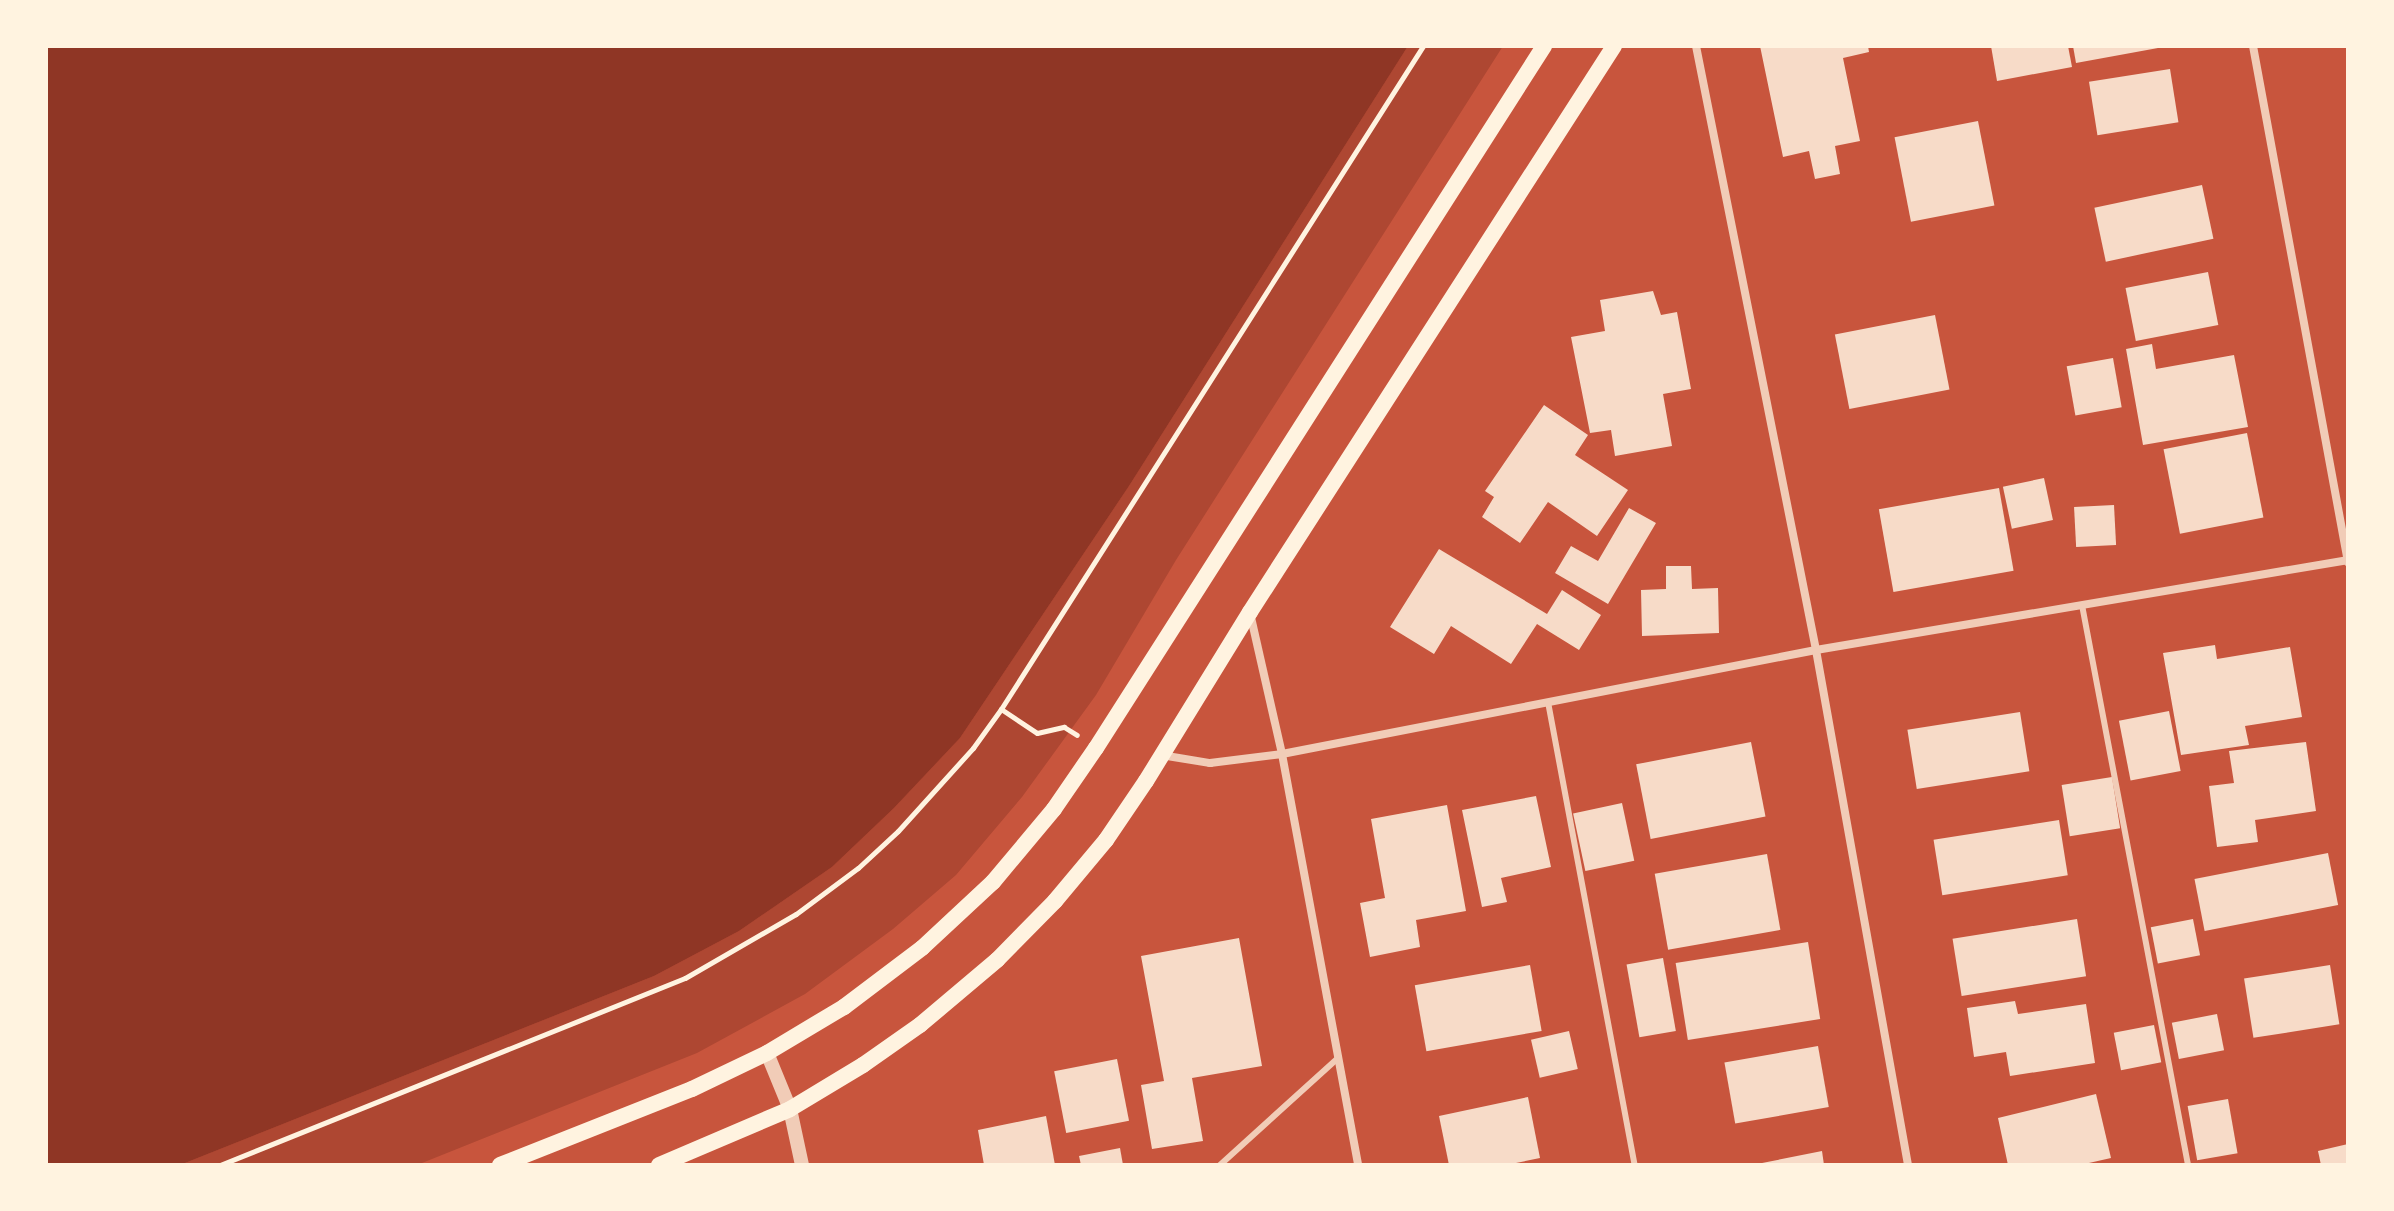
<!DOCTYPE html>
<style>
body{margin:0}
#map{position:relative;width:2394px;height:1211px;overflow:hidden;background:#c8553d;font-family:"Exo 2",sans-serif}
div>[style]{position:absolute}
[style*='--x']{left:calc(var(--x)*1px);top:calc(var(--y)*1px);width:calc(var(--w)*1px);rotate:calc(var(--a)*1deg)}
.green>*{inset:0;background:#ae4732}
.water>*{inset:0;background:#8f3625}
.building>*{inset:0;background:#f7dbc8;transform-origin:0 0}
.path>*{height:5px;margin:-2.5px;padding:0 2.5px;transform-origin:2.5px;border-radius:2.5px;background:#fff3e0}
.service>*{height:6px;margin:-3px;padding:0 3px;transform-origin:3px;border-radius:3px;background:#f1ccb7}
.minor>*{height:8px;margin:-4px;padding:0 4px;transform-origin:4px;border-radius:4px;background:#f1ccb7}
.tertiary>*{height:14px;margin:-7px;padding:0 7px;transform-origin:7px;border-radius:7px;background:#f1ccb7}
.secondary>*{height:16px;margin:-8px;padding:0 8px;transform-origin:8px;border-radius:8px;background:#fff3e0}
span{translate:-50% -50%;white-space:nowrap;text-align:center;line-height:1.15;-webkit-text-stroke:7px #fff3e0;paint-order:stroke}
.frame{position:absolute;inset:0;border:48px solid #fff3e0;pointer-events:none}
</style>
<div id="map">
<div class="green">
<div style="clip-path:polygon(1408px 46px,1503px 46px,1176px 560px,1096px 695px,1022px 797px,956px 875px,893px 929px,805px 994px,697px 1053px,417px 1165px,180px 1165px,654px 976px,739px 931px,832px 867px,894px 808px,960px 738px,1129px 486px)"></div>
</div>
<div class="water">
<div style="clip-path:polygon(46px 46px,1408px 46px,1129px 486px,960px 738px,894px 808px,832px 867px,739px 931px,654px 976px,180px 1165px,46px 1165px)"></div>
</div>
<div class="building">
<div style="clip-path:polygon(1760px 46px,1868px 46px,1869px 52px,1843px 58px,1860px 141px,1835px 146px,1840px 174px,1815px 179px,1809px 151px,1783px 157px)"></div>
<div style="clip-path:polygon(1991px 46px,2068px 46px,2072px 67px,1997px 81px)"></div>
<div style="clip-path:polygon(2073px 46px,2158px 46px,2158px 48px,2076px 63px)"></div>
<div style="left:2170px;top:69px;width:54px;height:82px;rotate:81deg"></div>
<div style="left:1978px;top:121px;width:86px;height:85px;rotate:79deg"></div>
<div style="left:2202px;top:185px;width:55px;height:110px;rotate:78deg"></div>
<div style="left:2208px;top:272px;width:54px;height:84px;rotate:79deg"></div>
<div style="clip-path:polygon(1653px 291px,1661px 315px,1677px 312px,1691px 389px,1663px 394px,1672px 446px,1615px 456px,1611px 430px,1590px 433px,1571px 337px,1605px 331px,1600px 300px)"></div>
<div style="left:1935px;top:315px;width:76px;height:102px;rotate:79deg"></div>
<div style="clip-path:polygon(2152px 344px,2156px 369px,2234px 355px,2248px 427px,2143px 445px,2126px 349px)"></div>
<div style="left:2113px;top:358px;width:50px;height:47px;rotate:80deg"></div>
<div style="clip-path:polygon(1544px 405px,1588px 435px,1575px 455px,1628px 490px,1597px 536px,1548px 502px,1520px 543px,1482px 517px,1494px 497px,1485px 491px)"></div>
<div style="left:2247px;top:433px;width:86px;height:85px;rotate:79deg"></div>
<div style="left:2044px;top:478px;width:43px;height:42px;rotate:78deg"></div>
<div style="left:1999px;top:488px;width:84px;height:122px;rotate:80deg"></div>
<div style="left:2114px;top:505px;width:40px;height:40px;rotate:87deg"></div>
<div style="clip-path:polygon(1629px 508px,1656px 523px,1608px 604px,1555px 573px,1571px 546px,1598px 561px)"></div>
<div style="clip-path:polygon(1439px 549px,1547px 614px,1562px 590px,1601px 615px,1579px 650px,1537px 624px,1511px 664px,1451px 626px,1434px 654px,1390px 627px)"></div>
<div style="clip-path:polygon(1666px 566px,1691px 566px,1692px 589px,1718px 588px,1719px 633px,1642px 636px,1641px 590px,1666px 589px)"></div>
<div style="clip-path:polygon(2215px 645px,2217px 659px,2290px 647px,2302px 717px,2245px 726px,2249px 745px,2181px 755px,2163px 653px)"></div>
<div style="left:2169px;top:711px;width:61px;height:51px;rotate:79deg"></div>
<div style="left:2020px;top:712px;width:60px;height:114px;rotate:81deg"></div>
<div style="left:1751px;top:742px;width:76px;height:117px;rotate:79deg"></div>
<div style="clip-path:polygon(2306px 742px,2316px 811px,2255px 820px,2258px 842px,2217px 847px,2209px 786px,2234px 783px,2229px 751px)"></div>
<div style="left:2112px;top:777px;width:52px;height:51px;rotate:81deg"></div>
<div style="clip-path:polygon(1536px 796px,1551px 867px,1501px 878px,1507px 902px,1482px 907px,1462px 810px)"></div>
<div style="left:1622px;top:803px;width:59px;height:50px;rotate:78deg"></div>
<div style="clip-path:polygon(1447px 805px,1466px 911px,1416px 920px,1420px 947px,1370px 957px,1360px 903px,1385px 898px,1371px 819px)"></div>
<div style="left:2059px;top:820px;width:56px;height:127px;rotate:81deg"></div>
<div style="left:2328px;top:853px;width:53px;height:136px;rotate:79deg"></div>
<div style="left:1767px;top:854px;width:77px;height:114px;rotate:80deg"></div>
<div style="left:2077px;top:919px;width:58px;height:126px;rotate:81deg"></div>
<div style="left:2193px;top:919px;width:37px;height:43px;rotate:79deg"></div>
<div style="clip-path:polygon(1239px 938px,1262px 1066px,1192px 1078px,1203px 1141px,1152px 1149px,1141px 1085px,1164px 1081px,1141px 956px)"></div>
<div style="left:1808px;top:942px;width:78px;height:134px;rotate:81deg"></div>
<div style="left:1663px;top:958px;width:74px;height:37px;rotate:80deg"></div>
<div style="left:1530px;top:965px;width:67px;height:117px;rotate:80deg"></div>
<div style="left:2330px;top:965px;width:60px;height:87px;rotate:81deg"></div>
<div style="clip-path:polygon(2015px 1001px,2018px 1014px,2086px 1004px,2095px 1063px,2010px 1076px,2006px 1052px,1974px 1057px,1967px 1008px)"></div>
<div style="left:2217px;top:1014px;width:37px;height:46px;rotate:79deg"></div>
<div style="left:2154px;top:1025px;width:38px;height:41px;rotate:79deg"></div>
<div style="left:1569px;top:1031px;width:39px;height:39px;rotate:77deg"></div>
<div style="left:1818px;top:1046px;width:62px;height:95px;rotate:80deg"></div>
<div style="left:1117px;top:1059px;width:63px;height:64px;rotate:79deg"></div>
<div style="clip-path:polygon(2096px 1094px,2111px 1158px,2080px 1165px,2008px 1165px,1998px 1118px)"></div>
<div style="clip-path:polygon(1528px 1097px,1540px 1158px,1506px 1165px,1449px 1165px,1439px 1116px)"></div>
<div style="left:2228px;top:1099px;width:55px;height:41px;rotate:80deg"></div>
<div style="clip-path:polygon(1046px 1116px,1055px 1165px,984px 1165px,978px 1130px)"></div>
<div style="clip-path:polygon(2348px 1144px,2348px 1165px,2321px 1165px,2318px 1151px)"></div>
<div style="clip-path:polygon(1120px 1148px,1123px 1165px,1081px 1165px,1079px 1156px)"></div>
<div style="clip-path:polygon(1822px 1151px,1824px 1165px,1757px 1165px,1757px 1164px)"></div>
</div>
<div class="path">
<div style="--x:1001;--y:709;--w:43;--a:33.7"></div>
<div style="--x:1037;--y:733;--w:28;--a:-13"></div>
<div style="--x:1064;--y:727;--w:15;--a:32"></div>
<div style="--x:220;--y:1165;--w:501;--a:-21.91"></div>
<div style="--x:685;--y:978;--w:128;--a:-30"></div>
<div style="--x:796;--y:914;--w:77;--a:-36.6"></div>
<div style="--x:858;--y:868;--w:54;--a:-42.8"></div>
<div style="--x:898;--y:831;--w:112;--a:-47.9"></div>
<div style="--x:973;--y:748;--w:48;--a:-54.3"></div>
<div style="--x:1001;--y:709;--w:786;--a:-57.52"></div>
</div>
<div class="service">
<div style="--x:2082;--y:605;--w:570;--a:79.28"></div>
<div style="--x:1548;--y:702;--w:471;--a:79.4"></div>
<div style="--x:1220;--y:1165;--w:159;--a:-42.2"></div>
</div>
<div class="minor">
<div style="--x:1696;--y:46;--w:616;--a:78.76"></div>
<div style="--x:1816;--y:650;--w:523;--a:79.87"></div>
<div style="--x:2253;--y:46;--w:525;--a:79.57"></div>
<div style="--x:1250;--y:613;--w:145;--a:77.2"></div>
<div style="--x:1282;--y:754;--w:418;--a:79.5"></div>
<div style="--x:1161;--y:755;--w:50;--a:9.3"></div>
<div style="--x:1210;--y:763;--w:73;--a:-7.1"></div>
<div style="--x:1282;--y:754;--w:544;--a:-11.02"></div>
<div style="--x:1816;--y:650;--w:540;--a:-9.6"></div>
</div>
<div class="tertiary">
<div style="--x:767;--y:1053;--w:61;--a:67.7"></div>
<div style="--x:790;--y:1109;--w:57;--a:77.9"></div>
</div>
<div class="secondary">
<div style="--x:500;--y:1165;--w:206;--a:-21.6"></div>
<div style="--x:692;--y:1089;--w:83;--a:-25.6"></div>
<div style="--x:767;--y:1053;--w:90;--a:-30.9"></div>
<div style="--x:844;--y:1007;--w:98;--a:-37.1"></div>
<div style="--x:922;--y:948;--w:97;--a:-42.9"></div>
<div style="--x:993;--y:882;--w:95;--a:-50.1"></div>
<div style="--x:1054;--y:809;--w:74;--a:-55.5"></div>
<div style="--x:1096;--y:748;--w:833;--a:-57.45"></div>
<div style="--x:659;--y:1165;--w:142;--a:-23.1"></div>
<div style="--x:790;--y:1109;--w:85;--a:-31.1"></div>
<div style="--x:863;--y:1065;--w:70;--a:-35.1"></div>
<div style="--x:920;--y:1025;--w:101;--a:-40.2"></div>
<div style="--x:997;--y:960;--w:83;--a:-45.5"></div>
<div style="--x:1055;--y:901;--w:80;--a:-50.1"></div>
<div style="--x:1106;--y:840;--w:71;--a:-55.9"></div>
<div style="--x:1146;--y:781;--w:198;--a:-58.4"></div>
<div style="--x:1250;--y:612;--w:673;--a:-57.25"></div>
</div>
<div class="frame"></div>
</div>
